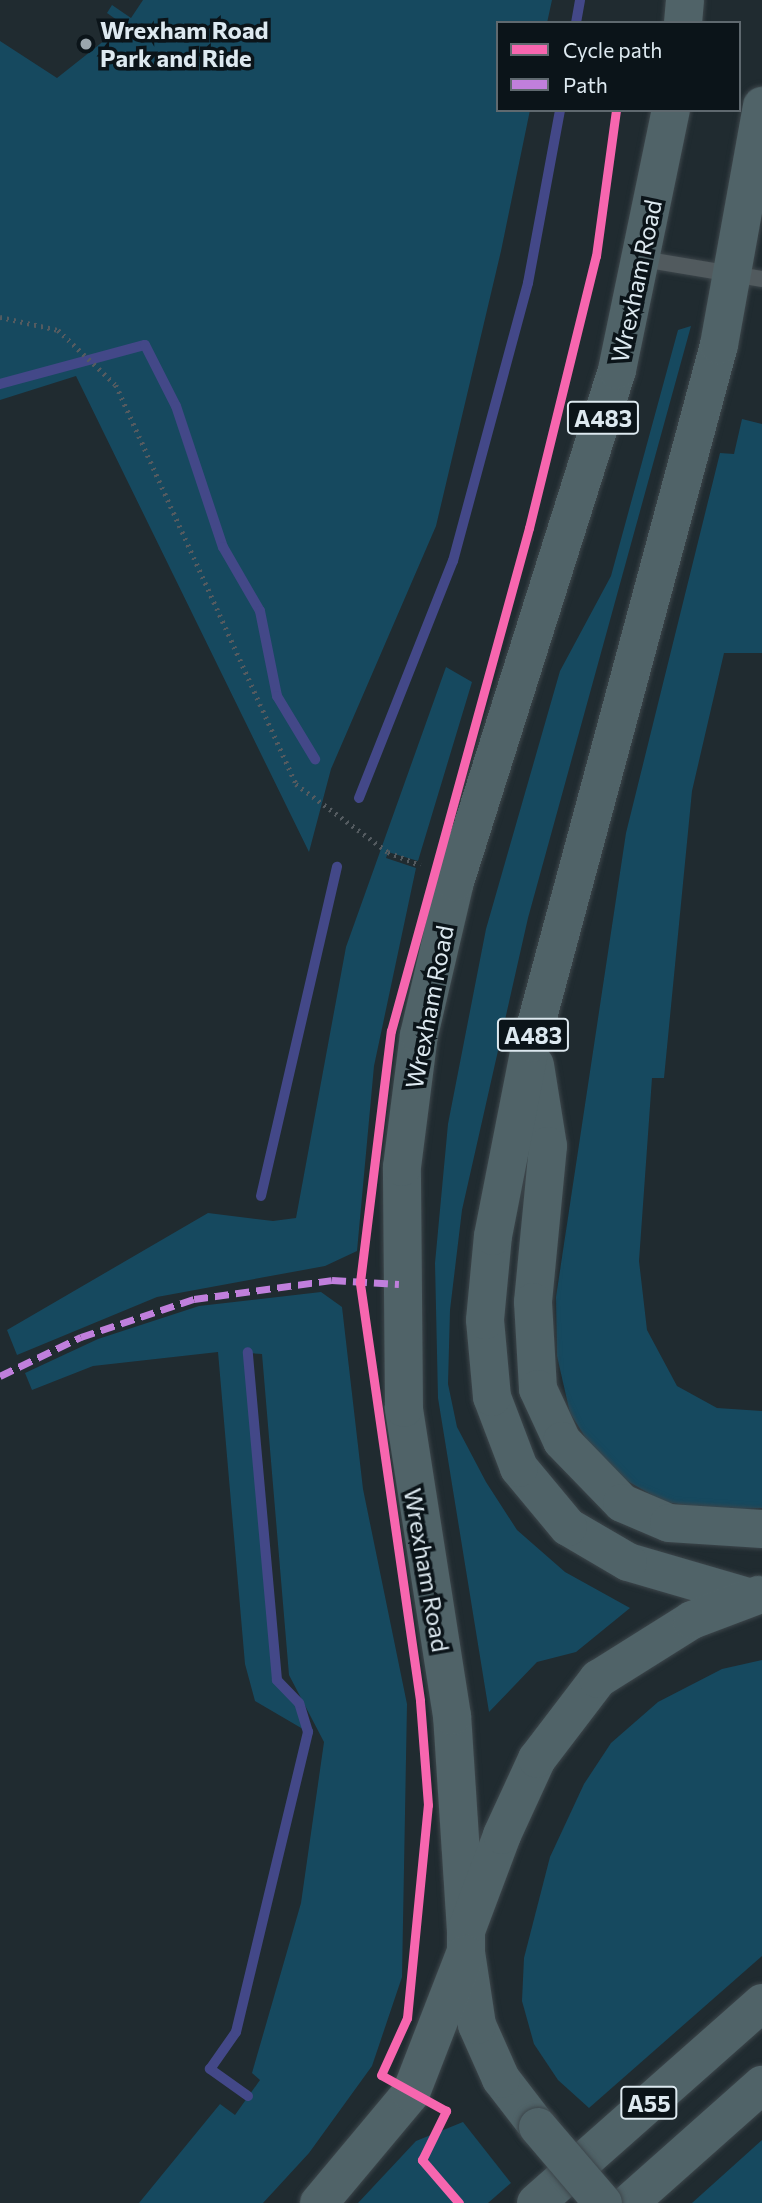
<!DOCTYPE html>
<style>
body{margin:0}
#map{position:relative;width:762px;height:2203px;overflow:hidden;background:#202b30;font-family:Commissioner,sans-serif}
div>[style]{position:absolute}
[style*='--x']{left:calc(var(--x)*1px);top:calc(var(--y)*1px);width:calc(var(--w)*1px);rotate:calc(var(--a)*1deg)}
.green>*{inset:0;background:#16495f}
.stream>*{height:10px;margin:-5px;padding:0 5px;transform-origin:5px;border-radius:5px;background:#434888}
.path>*{height:4.5px;margin-top:-2.25px;transform-origin:0;background:repeating-linear-gradient(90deg,#545b60 0 2px,transparent 0 7px)}
.roads{filter:drop-shadow(0 0 2px #3d464b) drop-shadow(0 0 2px #3d464b)}
.lane>*{height:16px;margin:-8px;padding:0 8px;transform-origin:8px;border-radius:8px;background:#515a5e}
.highway>*{height:38px;margin:-19px;padding:0 19px;transform-origin:19px;border-radius:19px;background:#506368}
.bridges{filter:drop-shadow(0 0 2px #3d464b) drop-shadow(0 0 2px #3d464b)}
.highway-bridge>*{height:38px;margin:-19px;padding:0 19px;transform-origin:19px;border-radius:19px;background:#506368}
.quiet>*{height:7px;margin-top:-3.5px;transform-origin:0;background:repeating-linear-gradient(90deg,#c07fdc 0 14px,transparent 0 21px)}
.cycleway>*{height:9px;margin:-4.5px;padding:0 4.5px;transform-origin:4.5px;border-radius:4.5px;background:#f766af}
.dots>*{width:19px;height:19px;translate:-50% -50%;box-sizing:border-box;border:4px solid #0b1419;border-radius:50%}
span{translate:-50% -50%;white-space:nowrap;text-align:center;line-height:1.15;-webkit-text-stroke:7px #0b1419;paint-order:stroke}
.shield-label span{padding:2px 5px;background:#0b1419;border:2px solid;border-radius:5px;-webkit-text-stroke-width:0}
.shield-label{font-size:23px;color:#dde9f0;font-weight:700}
.poi-label{font-size:24px;color:#dde9f0;font-weight:700}
.left{translate:0 -50%;text-align:left}
.street-label{font-size:24px;color:#dde9f0}
.legend{position:absolute;left:496px;top:21px;width:245px;height:91px;box-sizing:border-box;background:#0b1419;border:2px solid #5f696f;margin:0;padding:9px 12px;list-style:none;font-size:21px;color:#dde9f0}
.legend li{display:flex;align-items:center;gap:14px;height:35px}
.legend b{width:35px;border:2px solid #5f696f}
</style>
<div id="map">
<div class="green">
<div style="clip-path:polygon(143px 0,552px 0,547px 23px,498px 23px,498px 110px,530px 110px,501px 251px,436px 526px,331px 769px,309px 852px,76px 376px,0 400px,0 41px,57px 78px,124px 25px,107px 13px,112px 5px,131px 18px)"></div>
<div style="clip-path:polygon(691px 326px,528px 918px,462px 1210px,450px 1310px,448px 1384px,457px 1427px,486px 1482px,517px 1530px,565px 1572px,630px 1608px,576px 1652px,537px 1662px,489px 1712px,438px 1398px,435px 1263px,448px 1124px,486px 929px,560px 671px,611px 576px,678px 330px)"></div>
<div style="clip-path:polygon(742px 419px,762px 424px,762px 653px,724px 653px,692px 791px,664px 1078px,652px 1078px,639px 1261px,647px 1330px,677px 1386px,717px 1408px,762px 1411px,762px 1508px,723px 1510px,664px 1502px,622px 1478px,590px 1445px,570px 1413px,557px 1356px,556px 1297px,626px 833px,720px 453px,734px 454px)"></div>
<div style="clip-path:polygon(446px 667px,472px 682px,418px 861px,388px 852px,386px 858px,416px 868px,374px 1066px,357px 1251px,325px 1266px,157px 1297px,17px 1355px,7px 1330px,208px 1213px,273px 1221px,296px 1218px,346px 947px)"></div>
<div style="clip-path:polygon(321px 1292px,342px 1307px,363px 1489px,407px 1704px,402px 1977px,372px 2066px,309px 2153px,263px 2203px,139px 2203px,220px 2104px,235px 2115px,260px 2080px,252px 2073px,301px 1903px,324px 1742px,289px 1675px,262px 1354px,248px 1353px,277px 1680px,299px 1703px,308px 1732px,255px 1701px,245px 1664px,218px 1352px,93px 1366px,32px 1390px,25px 1373px,98px 1339px,199px 1306px)"></div>
<div style="clip-path:polygon(762px 1660px,762px 1956px,589px 2108px,558px 2080px,534px 2044px,522px 2001px,524px 1958px,550px 1857px,584px 1784px,611px 1743px,658px 1702px,722px 1669px)"></div>
<div style="clip-path:polygon(463px 2122px,511px 2183px,488px 2203px,358px 2203px,416px 2141px)"></div>
<div style="clip-path:polygon(762px 2140px,762px 2203px,692px 2203px)"></div>
</div>
<div class="stream">
<div style="--x:576;--y:23;--w:23;--a:-80"></div>
<div style="--x:0;--y:384;--w:150;--a:-15.1"></div>
<div style="--x:145;--y:345;--w:68;--a:63.1"></div>
<div style="--x:176;--y:406;--w:149;--a:71.6"></div>
<div style="--x:223;--y:547;--w:74;--a:60"></div>
<div style="--x:260;--y:611;--w:87;--a:78.7"></div>
<div style="--x:277;--y:696;--w:74;--a:58.9"></div>
<div style="--x:359;--y:798;--w:255;--a:-68.4"></div>
<div style="--x:453;--y:561;--w:288;--a:-74.9"></div>
<div style="--x:528;--y:283;--w:176;--a:-79.5"></div>
<div style="--x:261;--y:1196;--w:338;--a:-77"></div>
<div style="--x:248;--y:2096;--w:47;--a:-144.6"></div>
<div style="--x:210;--y:2069;--w:45;--a:-54.9"></div>
<div style="--x:236;--y:2032;--w:309;--a:-76.5"></div>
<div style="--x:308;--y:1732;--w:30;--a:-107"></div>
<div style="--x:299;--y:1703;--w:32;--a:-134"></div>
<div style="--x:277;--y:1680;--w:329;--a:-95.1"></div>
</div>
<div class="path">
<div style="--x:0;--y:317;--w:59;--a:12.6"></div>
<div style="--x:58;--y:330;--w:80;--a:43.5"></div>
<div style="--x:116;--y:385;--w:438;--a:65.7"></div>
<div style="--x:296;--y:784;--w:114;--a:36.5"></div>
<div style="--x:388;--y:852;--w:35;--a:22"></div>
</div>
<div class="roads">
<div class="lane">
<div style="--x:642;--y:259;--w:122;--a:9.5"></div>
</div>
<div class="highway">
<div style="--x:683;--y:23;--w:23;--a:-85"></div>
<div style="--x:535;--y:1065;--w:82;--a:80.9"></div>
<div style="--x:548;--y:1146;--w:157;--a:95.5"></div>
<div style="--x:533;--y:1302;--w:87;--a:86.7"></div>
<div style="--x:538;--y:1389;--w:57;--a:65.2"></div>
<div style="--x:562;--y:1441;--w:86;--a:45.9"></div>
<div style="--x:622;--y:1503;--w:51;--a:23.1"></div>
<div style="--x:669;--y:1523;--w:93;--a:3.7"></div>
<div style="--x:748;--y:1597;--w:125;--a:-163.7"></div>
<div style="--x:628;--y:1562;--w:69;--a:-149.7"></div>
<div style="--x:568;--y:1527;--w:77;--a:-129.7"></div>
<div style="--x:519;--y:1468;--w:76;--a:-110.8"></div>
<div style="--x:492;--y:1397;--w:77;--a:-95.2"></div>
<div style="--x:485;--y:1320;--w:84;--a:-84.6"></div>
<div style="--x:493;--y:1236;--w:197;--a:-78.9"></div>
<div style="--x:531;--y:1043;--w:723;--a:-74.93"></div>
<div style="--x:719;--y:345;--w:243;--a:-79.8"></div>
<div style="--x:466;--y:1931;--w:215;--a:-93.7"></div>
<div style="--x:452;--y:1716;--w:312;--a:-98.9"></div>
<div style="--x:404;--y:1408;--w:241;--a:-90.5"></div>
<div style="--x:402;--y:1167;--w:133;--a:-82.7"></div>
<div style="--x:419;--y:1035;--w:157;--a:-76.8"></div>
<div style="--x:455;--y:882;--w:537;--a:-72.44"></div>
<div style="--x:617;--y:370;--w:266;--a:-78.3"></div>
<div style="--x:538;--y:2127;--w:61;--a:-127.6"></div>
<div style="--x:501;--y:2079;--w:59;--a:-114"></div>
<div style="--x:477;--y:2025;--w:74;--a:-98.6"></div>
<div style="--x:466;--y:1952;--w:21;--a:-90"></div>
<div style="--x:466;--y:1931;--w:103;--a:-69.4"></div>
<div style="--x:502;--y:1835;--w:84;--a:-65.3"></div>
<div style="--x:537;--y:1759;--w:101;--a:-52.7"></div>
<div style="--x:598;--y:1679;--w:111;--a:-32.1"></div>
<div style="--x:692;--y:1620;--w:71;--a:-20.7"></div>
<div style="--x:319;--y:2203;--w:143;--a:-50.1"></div>
<div style="--x:411;--y:2093;--w:149;--a:-68.8"></div>
<div style="--x:536;--y:2203;--w:302;--a:-41.5"></div>
<div style="--x:629;--y:2203;--w:178;--a:-41.6"></div>
</div>
</div>
<div class="bridges">
<div class="highway-bridge">
<div style="--x:538;--y:2127;--w:100;--a:49.5"></div>
</div>
</div>
<div class="quiet">
<div style="--x:0;--y:1376;--w:90;--a:-25.7"></div>
<div style="--x:81;--y:1337;--w:119;--a:-18.6"></div>
<div style="--x:194;--y:1299;--w:139;--a:-7.8"></div>
<div style="--x:332;--y:1280;--w:67;--a:3.4"></div>
</div>
<div class="cycleway">
<div style="--x:459;--y:2203;--w:57;--a:-130.7"></div>
<div style="--x:422;--y:2160;--w:55;--a:-63.9"></div>
<div style="--x:446;--y:2111;--w:74;--a:-151"></div>
<div style="--x:381;--y:2075;--w:63;--a:-65.5"></div>
<div style="--x:407;--y:2018;--w:214;--a:-84.4"></div>
<div style="--x:428;--y:1805;--w:105;--a:-94.4"></div>
<div style="--x:420;--y:1700;--w:422;--a:-98.2"></div>
<div style="--x:360;--y:1282;--w:253;--a:-83"></div>
<div style="--x:391;--y:1031;--w:522;--a:-74.66"></div>
<div style="--x:529;--y:528;--w:280;--a:-76.2"></div>
<div style="--x:596;--y:256;--w:147;--a:-82.2"></div>
</div>
<div class="dots">
<div style="left:86px;top:44px;background:#9ba6ad"></div>
</div>
<div class="shield-label">
<span style="left:603px;top:418px">A483</span>
<span style="left:533px;top:1035px">A483</span>
<span style="left:649px;top:2103px">A55</span>
</div>
<div class="poi-label">
<span class="left" style="left:100px;top:44px">Wrexham Road<br>Park and Ride</span>
</div>
<div class="street-label">
<span style="left:636px;top:281px;rotate:-78deg">Wrexham Road</span>
<span style="left:429px;top:1007px;rotate:-79deg">Wrexham Road</span>
<span style="left:427px;top:1570px;rotate:80deg">Wrexham Road</span>
</div>
<ul class="legend">
<li><b style="height:9px;background:#f766af"></b>Cycle path</li>
<li><b style="height:9px;background:#c07fdc"></b>Path</li>
</ul>
</div>
